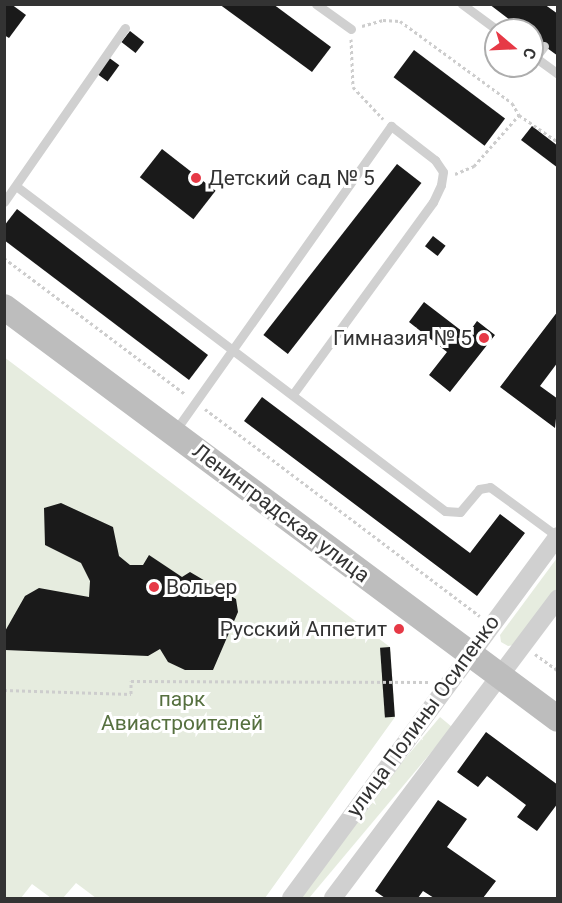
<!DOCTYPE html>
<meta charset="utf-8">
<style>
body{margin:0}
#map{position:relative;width:562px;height:903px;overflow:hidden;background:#fff;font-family:Roboto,sans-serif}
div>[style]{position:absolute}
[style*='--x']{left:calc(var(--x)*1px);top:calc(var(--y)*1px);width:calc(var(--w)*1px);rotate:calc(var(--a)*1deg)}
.green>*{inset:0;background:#e6ecdf;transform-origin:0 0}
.building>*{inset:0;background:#1a1a1a;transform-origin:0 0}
.path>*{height:3px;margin-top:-1.5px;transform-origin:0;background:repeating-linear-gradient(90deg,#cdcdcd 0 3px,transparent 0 6px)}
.service>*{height:9px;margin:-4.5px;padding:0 4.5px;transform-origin:4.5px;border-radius:4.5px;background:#d0d0d0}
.minor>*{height:18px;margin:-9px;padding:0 9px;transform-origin:9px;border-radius:9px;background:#d0d0d0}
.secondary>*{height:26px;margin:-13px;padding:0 13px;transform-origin:13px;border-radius:13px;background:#bdbdbd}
.dots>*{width:16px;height:16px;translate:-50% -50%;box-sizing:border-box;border:3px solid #fff;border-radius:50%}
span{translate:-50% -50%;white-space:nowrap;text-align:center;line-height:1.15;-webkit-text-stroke:6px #fff;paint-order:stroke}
.poi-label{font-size:21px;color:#333}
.left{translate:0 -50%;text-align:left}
.right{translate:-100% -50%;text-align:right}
.street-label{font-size:21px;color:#333}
.park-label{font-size:21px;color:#56703f}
.frame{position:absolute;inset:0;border:6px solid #333;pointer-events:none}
.north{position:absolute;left:484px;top:18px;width:60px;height:60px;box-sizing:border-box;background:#fff;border:2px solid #adadad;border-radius:50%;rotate:109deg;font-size:16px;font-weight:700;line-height:24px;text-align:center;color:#333}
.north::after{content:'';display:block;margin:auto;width:21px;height:27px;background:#e63946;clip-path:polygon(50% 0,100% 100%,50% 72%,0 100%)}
</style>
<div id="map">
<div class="green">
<div style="clip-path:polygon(4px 357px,390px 647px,395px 717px,265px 898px,96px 898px,76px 883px,63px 898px,51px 898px,32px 884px,21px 898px,5px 898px)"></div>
<div style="clip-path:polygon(557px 558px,557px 588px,514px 645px,508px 646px,501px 642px,500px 635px)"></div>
<div style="left:440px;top:717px;width:16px;height:226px;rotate:40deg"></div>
</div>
<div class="building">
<div style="clip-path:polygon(4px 4px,11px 4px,26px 15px,9px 38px,4px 35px)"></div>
<div style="clip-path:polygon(219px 4px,273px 4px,331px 47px,312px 72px)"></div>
<div style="clip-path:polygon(489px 4px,544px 4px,558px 14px,558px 56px,532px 37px,532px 30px,523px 30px)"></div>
<div style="left:130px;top:31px;width:18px;height:14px;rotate:38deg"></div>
<div style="left:414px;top:50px;width:114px;height:34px;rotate:37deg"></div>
<div style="left:108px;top:57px;width:14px;height:20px;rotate:36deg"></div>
<div style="clip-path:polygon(532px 126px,558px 146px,558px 168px,521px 140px)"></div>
<div style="left:162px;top:149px;width:68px;height:36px;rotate:38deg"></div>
<div style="left:397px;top:164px;width:31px;height:217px;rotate:38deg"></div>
<div style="clip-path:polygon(17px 209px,208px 355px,189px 380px,4px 240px,4px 226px)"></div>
<div style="left:433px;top:236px;width:16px;height:13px;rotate:38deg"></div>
<div style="clip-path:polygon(424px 302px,467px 335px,477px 321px,495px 335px,450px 392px,429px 375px,447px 352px,409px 322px)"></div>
<div style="clip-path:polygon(558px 311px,558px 362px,540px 386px,558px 399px,555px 428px,500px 387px)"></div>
<div style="clip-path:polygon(262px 397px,470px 553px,500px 514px,525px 533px,477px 596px,244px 421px)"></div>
<div style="clip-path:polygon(61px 503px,113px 527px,119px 556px,130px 565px,143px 565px,149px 555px,182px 577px,190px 572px,236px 599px,238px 612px,213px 670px,185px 670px,168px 662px,160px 649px,148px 656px,5px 650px,4px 633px,25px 596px,39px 588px,89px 597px,90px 581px,81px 563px,45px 545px,44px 508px)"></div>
<div style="left:390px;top:647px;width:70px;height:10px;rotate:86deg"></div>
<div style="clip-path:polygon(486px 732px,558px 785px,558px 803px,537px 831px,517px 817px,526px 805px,487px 776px,478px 787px,457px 772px)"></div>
<div style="clip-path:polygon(438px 800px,467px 819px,447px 847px,496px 881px,483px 898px,434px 898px,423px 891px,418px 898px,385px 898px,375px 891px)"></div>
</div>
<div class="path">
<div style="--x:362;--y:26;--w:22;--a:-16"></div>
<div style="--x:383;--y:20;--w:17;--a:3"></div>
<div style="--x:400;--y:21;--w:139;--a:36.2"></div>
<div style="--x:512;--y:103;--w:14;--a:60"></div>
<div style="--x:519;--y:115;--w:47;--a:34.7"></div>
<div style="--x:351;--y:39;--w:48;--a:87.6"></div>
<div style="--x:353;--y:87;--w:44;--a:46.8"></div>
<div style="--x:455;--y:174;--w:21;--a:-23"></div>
<div style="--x:474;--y:166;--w:68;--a:-48.6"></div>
<div style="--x:4;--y:258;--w:226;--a:36.9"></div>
<div style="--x:205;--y:409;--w:344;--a:37"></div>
<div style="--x:535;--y:654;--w:29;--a:36"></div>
<div style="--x:4;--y:690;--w:127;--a:1.8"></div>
<div style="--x:131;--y:694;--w:13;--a:-90"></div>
<div style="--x:131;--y:681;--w:300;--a:0.2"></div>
</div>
<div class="service">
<div style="--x:316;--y:4;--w:43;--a:35.5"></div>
<div style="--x:462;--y:4;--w:44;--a:36.6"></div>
<div style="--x:532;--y:55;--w:32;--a:36"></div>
<div style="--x:535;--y:58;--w:15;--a:-53"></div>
<div style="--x:16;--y:186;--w:538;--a:37.15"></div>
<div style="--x:445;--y:511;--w:15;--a:4"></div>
<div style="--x:460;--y:512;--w:30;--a:-50"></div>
<div style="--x:479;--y:489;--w:11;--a:-10"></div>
<div style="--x:490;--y:487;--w:83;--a:36.2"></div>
<div style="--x:4;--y:202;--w:212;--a:-55.2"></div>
<div style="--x:175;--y:431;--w:374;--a:-54.7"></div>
<div style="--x:391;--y:126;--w:56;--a:37.7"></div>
<div style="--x:435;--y:160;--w:14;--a:56"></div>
<div style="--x:443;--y:172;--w:13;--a:99"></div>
<div style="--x:441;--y:185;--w:19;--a:115"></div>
<div style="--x:433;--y:202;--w:238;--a:126.1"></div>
</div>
<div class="minor">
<div style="--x:291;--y:898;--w:450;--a:-53.6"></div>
<div style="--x:333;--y:898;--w:375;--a:-53.1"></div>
</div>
<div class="secondary">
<div style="--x:4;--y:307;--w:690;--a:36.64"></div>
</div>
<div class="dots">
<div style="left:196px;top:178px;background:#e63946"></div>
<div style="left:484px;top:338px;background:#e63946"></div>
<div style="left:154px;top:587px;background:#e63946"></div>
<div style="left:399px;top:629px;background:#e63946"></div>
</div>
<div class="poi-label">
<span class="left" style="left:208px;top:178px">Детский сад № 5</span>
<span class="right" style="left:472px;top:338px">Гимназия № 5</span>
<span class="left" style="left:166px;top:587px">Вольер</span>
<span class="right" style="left:387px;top:629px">Русский Аппетит</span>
</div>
<div class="street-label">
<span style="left:281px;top:513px;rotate:37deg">Ленинградская улица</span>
<span style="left:423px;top:716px;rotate:-54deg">улица Полины Осипенко</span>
</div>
<div class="park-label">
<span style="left:182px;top:711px">парк<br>Авиастроителей</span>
</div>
<div class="frame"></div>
<div class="north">С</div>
</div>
